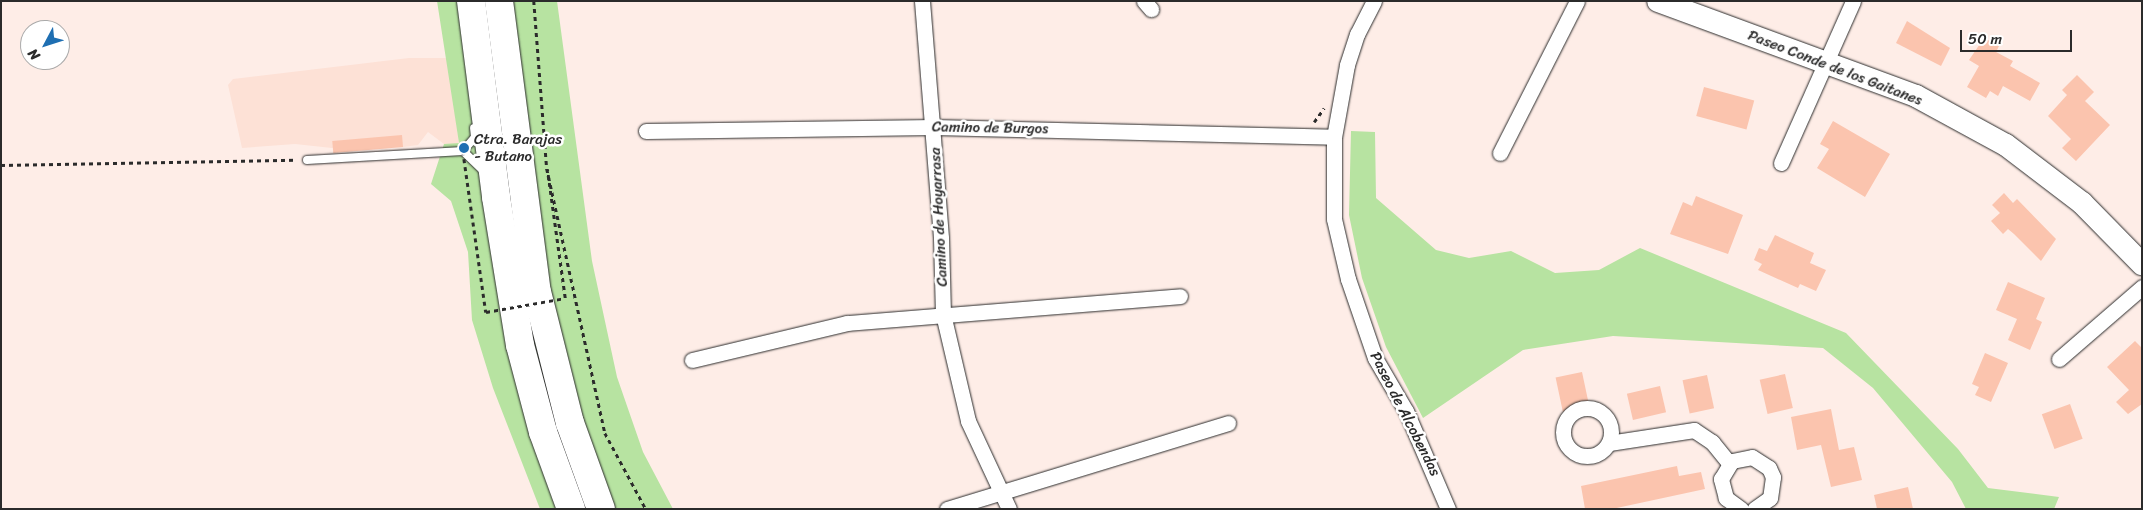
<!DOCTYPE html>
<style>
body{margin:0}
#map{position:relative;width:2143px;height:510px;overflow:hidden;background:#feede7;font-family:Sriracha,sans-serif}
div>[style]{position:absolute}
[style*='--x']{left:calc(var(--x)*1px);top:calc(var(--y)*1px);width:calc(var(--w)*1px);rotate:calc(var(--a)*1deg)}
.built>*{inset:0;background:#fde1d6}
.green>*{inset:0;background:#b7e3a1}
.building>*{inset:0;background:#fbc4ae;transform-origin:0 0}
.path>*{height:2.5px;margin-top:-1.25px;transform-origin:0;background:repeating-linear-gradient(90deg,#2b2b2b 0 4px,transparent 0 8px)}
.roads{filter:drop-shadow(0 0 1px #2b2b2b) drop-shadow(0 0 1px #2b2b2b)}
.lane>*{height:8px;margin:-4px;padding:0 4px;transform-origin:4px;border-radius:4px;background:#fff}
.street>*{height:15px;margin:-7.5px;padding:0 7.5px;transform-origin:7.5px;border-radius:7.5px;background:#fff}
.street>.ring{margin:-7.5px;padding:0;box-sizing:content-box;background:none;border:15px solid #fff;border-radius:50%}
.secondary>*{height:22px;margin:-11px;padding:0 11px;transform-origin:11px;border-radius:11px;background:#fff}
.highway>*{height:28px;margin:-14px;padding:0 14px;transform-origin:14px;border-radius:14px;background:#fff}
.path-bridge>*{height:2.5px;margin-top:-1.25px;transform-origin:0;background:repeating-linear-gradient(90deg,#2b2b2b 0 4px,transparent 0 8px)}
.dots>*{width:14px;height:14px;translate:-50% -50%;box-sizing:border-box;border:2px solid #fff;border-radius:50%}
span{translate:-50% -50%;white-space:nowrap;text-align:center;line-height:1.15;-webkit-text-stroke:5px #fff;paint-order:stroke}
.street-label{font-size:15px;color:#2b2b2b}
.poi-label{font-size:15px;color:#2b2b2b}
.left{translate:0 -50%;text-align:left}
.frame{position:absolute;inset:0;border:2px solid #2b2b2b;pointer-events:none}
.north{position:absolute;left:20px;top:20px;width:50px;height:50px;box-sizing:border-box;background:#fff;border:1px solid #aaa;border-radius:50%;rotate:230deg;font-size:14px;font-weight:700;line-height:20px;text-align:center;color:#2b2b2b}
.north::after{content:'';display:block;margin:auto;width:18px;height:22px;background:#1f6fb2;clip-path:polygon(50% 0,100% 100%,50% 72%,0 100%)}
.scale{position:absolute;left:1960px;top:30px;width:112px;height:22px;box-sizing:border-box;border:2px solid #2b2b2b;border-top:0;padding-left:6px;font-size:15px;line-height:18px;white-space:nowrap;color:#2b2b2b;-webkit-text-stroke:4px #fff;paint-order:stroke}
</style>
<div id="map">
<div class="built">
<div style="clip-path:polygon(409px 58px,448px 58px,459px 144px,444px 144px,428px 132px,418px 145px,403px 147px,332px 148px,295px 144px,242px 148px,228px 85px,233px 79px)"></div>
</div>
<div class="green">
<div style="clip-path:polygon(437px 1px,557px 1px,592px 261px,617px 377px,643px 452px,673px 509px,540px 509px,493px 388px,472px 320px,468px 252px,451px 201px,431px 184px,444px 144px,459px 143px)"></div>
<div style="clip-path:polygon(1351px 131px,1375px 132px,1376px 198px,1436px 250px,1469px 258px,1511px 251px,1555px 273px,1599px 270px,1640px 248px,1846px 333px,1958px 449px,1988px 488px,2059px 497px,2054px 509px,1966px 509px,1952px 482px,1873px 388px,1823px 348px,1613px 336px,1523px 350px,1423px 418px,1386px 347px,1362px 278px,1349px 215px)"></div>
</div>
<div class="building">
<div style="clip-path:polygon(1907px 21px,1950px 48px,1941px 66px,1896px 43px)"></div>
<div style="clip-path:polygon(1984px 38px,1999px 46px,1996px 52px,2013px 61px,2010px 66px,2040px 83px,2030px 101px,2003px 86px,1998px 96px,1990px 91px,1986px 98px,1967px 87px,1979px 66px,1969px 60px)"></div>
<div style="clip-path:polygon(2077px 75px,2094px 92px,2085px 101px,2110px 125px,2076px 161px,2062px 148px,2071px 139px,2048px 116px,2067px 95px,2062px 90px)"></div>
<div style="left:1704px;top:87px;width:52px;height:30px;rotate:15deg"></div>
<div style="clip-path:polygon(1833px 121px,1890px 154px,1865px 197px,1817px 168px,1829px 149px,1820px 144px)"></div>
<div style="left:402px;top:135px;width:12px;height:70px;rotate:85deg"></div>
<div style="clip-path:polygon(2004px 193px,2013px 203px,2017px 199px,2056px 239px,2041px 261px,2014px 234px,2008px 229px,2003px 234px,1991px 221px,2000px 213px,1992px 205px)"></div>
<div style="clip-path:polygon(1696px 196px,1743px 215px,1728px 254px,1670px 234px,1683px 202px,1692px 206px)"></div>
<div style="clip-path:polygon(1775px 235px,1814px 253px,1810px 263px,1826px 270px,1816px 291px,1800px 284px,1798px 288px,1758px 270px,1762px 264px,1754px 260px,1759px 248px,1767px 251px)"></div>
<div style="clip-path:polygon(2008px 282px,2045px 298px,2036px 319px,2042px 322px,2030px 350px,2008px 340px,2017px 319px,1996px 310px)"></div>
<div style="clip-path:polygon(2135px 341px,2142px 348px,2142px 404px,2128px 414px,2116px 402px,2129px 390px,2107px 367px)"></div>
<div style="clip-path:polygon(1985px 353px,2008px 363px,1991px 402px,1975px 395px,1979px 387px,1972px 384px)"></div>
<div style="left:1582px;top:372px;width:35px;height:27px;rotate:78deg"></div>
<div style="left:1785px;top:374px;width:35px;height:26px;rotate:77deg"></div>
<div style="left:1707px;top:375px;width:34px;height:25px;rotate:78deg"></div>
<div style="left:1660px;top:386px;width:27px;height:34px;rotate:77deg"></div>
<div style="left:2070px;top:404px;width:37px;height:30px;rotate:70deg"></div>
<div style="clip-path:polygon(1831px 409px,1839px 450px,1854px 447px,1862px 480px,1831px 487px,1821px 445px,1797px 450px,1791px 417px)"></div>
<div style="clip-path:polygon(1677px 466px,1679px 476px,1701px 472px,1705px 489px,1612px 509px,1585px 509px,1581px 486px)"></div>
<div style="clip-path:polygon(1908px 487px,1913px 509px,1877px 509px,1874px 495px)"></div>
</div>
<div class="path">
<div style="--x:534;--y:1;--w:169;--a:85.6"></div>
<div style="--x:547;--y:169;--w:270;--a:77.6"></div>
<div style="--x:605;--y:433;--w:86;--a:61.7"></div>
<div style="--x:1314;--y:122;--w:17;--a:-54"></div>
<div style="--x:1;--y:165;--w:295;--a:-1"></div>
</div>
<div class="roads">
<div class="lane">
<div style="--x:463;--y:151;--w:30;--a:44"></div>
<div style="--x:307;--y:160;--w:156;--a:-3.3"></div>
<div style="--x:463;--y:151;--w:18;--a:-49"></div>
<div style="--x:475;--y:137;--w:9;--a:-96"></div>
</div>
<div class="street">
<div style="--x:922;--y:1;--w:238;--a:85.4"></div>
<div style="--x:941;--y:238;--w:76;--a:88.5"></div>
<div style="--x:943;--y:314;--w:110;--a:76.8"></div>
<div style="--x:968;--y:421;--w:97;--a:65"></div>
<div style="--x:1144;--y:1;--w:11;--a:49"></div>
<div style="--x:1374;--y:1;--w:37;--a:117"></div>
<div style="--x:1357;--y:34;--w:33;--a:108"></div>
<div style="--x:1347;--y:65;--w:73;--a:100.2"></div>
<div style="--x:1334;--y:137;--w:82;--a:90"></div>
<div style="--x:1334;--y:219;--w:62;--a:76.9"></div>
<div style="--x:1348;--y:279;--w:83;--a:71.1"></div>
<div style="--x:1375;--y:358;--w:61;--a:59.7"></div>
<div style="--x:1406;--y:411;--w:107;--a:66.8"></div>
<div style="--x:646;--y:131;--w:288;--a:-0.8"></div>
<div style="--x:934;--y:127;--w:400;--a:1.4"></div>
<div style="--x:1500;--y:153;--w:170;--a:-63.1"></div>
<div style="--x:1781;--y:163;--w:177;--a:-66"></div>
<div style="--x:2059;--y:359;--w:110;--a:-40.9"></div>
<div style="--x:692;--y:360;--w:159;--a:-13.4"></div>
<div style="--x:847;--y:323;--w:334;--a:-4.6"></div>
<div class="ring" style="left:1563px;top:408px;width:33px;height:33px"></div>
<div style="--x:1609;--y:443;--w:86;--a:-8.7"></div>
<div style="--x:1694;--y:430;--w:22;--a:34"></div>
<div style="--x:1712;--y:442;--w:28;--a:51"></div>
<div style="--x:947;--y:509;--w:294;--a:-17"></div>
<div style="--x:1741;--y:509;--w:19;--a:-144"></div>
<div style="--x:1726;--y:498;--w:20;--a:-105"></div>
<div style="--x:1721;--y:479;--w:21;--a:-59"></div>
<div style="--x:1732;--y:461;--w:20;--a:-11"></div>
<div style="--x:1752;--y:457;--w:20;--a:33"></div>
<div style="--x:1769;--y:468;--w:10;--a:66"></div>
<div style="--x:1773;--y:477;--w:21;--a:98"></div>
<div style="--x:1770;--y:498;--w:19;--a:145"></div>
</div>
<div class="secondary">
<div style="--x:1658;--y:1;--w:275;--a:20.2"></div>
<div style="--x:1916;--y:96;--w:102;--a:28.6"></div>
<div style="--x:2006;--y:145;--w:96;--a:37.3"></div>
<div style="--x:2082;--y:203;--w:86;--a:45.5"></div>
</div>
<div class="highway">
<div style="--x:471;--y:1;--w:198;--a:82.7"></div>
<div style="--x:496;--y:197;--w:150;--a:80.8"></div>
<div style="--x:520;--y:345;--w:90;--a:75.2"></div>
<div style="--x:543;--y:432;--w:82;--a:70"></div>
<div style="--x:499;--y:1;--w:293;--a:82.6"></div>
<div style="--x:537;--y:292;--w:135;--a:75.9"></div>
<div style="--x:570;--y:423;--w:91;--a:70.2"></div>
</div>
</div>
<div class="path-bridge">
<div style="--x:463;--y:151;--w:163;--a:81.9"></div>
<div style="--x:486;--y:312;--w:80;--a:-10"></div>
<div style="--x:565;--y:298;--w:130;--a:-97.9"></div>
</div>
<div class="dots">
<div style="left:464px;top:148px;background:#1f6fb2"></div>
</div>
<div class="street-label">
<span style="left:1835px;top:68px;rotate:21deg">Paseo Conde de los Gaitanes</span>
<span style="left:990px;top:128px;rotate:1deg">Camino de Burgos</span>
<span style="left:939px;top:217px;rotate:-93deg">Camino de Hoyarrasa</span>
<span style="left:1405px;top:414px;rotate:63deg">Paseo de Alcobendas</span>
</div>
<div class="poi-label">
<span class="left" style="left:474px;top:148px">Ctra. Barajas<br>- Butano</span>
</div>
<div class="frame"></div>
<div class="north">N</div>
<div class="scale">50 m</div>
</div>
